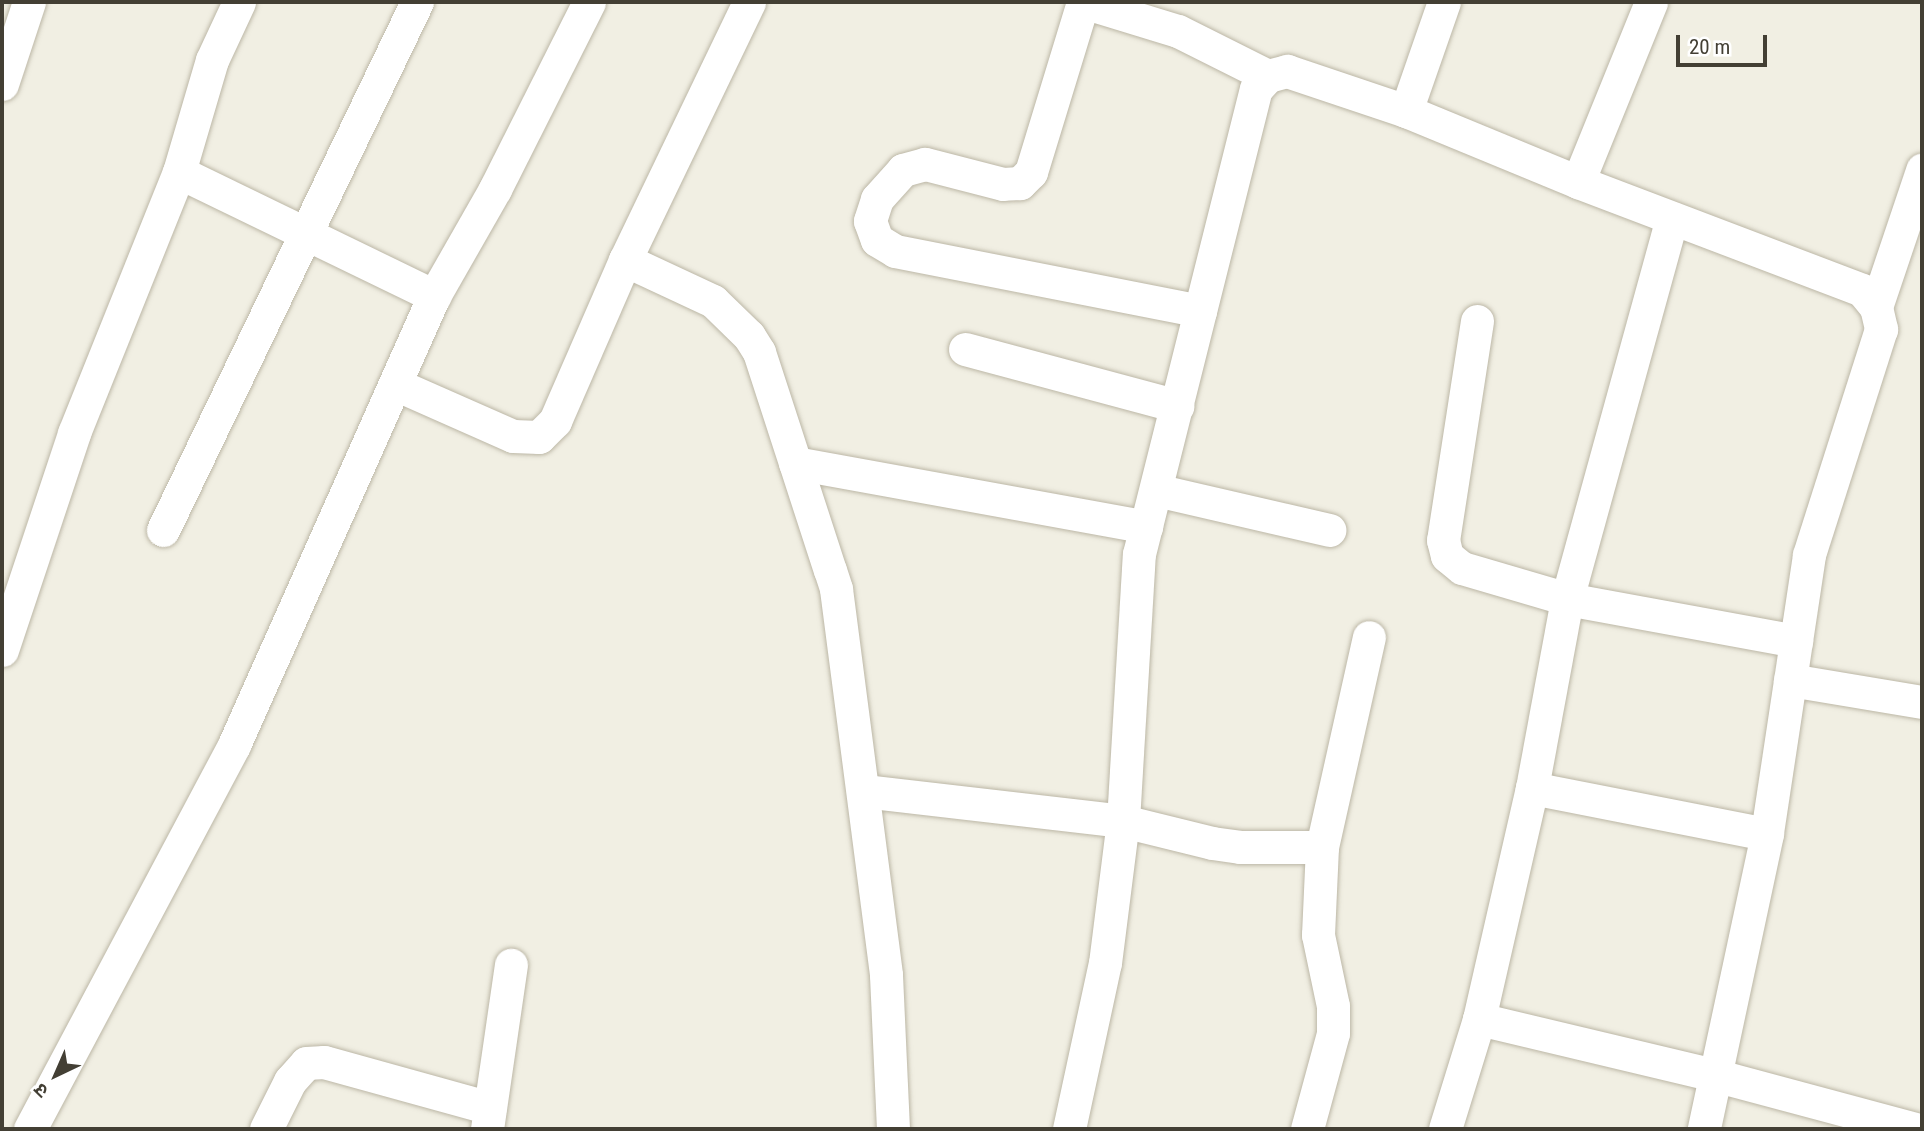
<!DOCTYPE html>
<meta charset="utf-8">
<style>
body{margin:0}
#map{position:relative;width:1924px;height:1131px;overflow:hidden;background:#f1efe3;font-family:"Roboto Condensed","Noto Sans Devanagari",sans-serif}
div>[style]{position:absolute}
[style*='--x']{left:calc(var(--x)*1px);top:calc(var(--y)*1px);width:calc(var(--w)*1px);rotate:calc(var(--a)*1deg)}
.roads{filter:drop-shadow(0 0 2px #bcb7a6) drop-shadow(0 0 2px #bcb7a6)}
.minor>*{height:33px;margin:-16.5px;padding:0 16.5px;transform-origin:16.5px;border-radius:16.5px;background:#fff}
span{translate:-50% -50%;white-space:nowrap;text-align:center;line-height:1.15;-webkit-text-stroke:7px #fff;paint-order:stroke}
.frame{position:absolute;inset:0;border:4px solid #433f34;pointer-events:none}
.north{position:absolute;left:21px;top:1040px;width:70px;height:70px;-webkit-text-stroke:5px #fff;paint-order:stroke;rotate:224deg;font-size:19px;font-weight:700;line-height:28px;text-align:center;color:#433f34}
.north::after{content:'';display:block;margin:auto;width:24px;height:32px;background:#433f34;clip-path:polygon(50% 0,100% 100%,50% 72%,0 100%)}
.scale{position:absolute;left:1676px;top:35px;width:91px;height:32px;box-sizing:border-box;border:4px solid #433f34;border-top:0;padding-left:9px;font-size:21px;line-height:24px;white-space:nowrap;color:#433f34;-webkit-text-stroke:5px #fff;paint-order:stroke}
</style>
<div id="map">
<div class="roads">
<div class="minor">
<div style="--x:1083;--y:2;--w:178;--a:107"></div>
<div style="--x:1031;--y:172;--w:16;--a:135"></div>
<div style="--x:1020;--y:183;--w:17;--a:177"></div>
<div style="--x:1003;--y:184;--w:81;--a:-165.6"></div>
<div style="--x:925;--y:164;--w:23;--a:165"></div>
<div style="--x:903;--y:170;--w:39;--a:132"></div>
<div style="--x:877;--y:199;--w:23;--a:108"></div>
<div style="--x:870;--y:221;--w:20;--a:70"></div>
<div style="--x:877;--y:240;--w:21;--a:31"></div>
<div style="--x:895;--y:251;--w:311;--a:11.1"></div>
<div style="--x:1083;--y:2;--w:99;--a:17"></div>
<div style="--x:1178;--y:31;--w:101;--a:26.6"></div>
<div style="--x:2;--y:84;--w:86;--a:-71.8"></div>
<div style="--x:1406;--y:111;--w:115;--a:-70.8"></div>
<div style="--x:179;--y:172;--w:284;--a:25.9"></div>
<div style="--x:1578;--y:182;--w:194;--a:-67.9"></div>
<div style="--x:625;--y:260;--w:97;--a:25"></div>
<div style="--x:713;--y:301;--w:50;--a:44.2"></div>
<div style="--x:749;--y:336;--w:19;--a:58"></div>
<div style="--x:759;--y:352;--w:229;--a:72"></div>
<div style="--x:830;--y:570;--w:20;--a:72"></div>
<div style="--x:836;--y:589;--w:389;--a:82.6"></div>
<div style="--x:886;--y:975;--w:154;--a:87.4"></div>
<div style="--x:1876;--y:307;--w:145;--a:-71.4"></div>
<div style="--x:1477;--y:321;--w:222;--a:98.8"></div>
<div style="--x:1443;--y:540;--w:16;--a:76"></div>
<div style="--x:1447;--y:556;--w:19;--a:39"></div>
<div style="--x:1462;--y:568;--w:109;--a:16.4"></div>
<div style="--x:1567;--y:599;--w:233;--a:10.4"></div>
<div style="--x:965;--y:349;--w:220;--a:15"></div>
<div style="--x:395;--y:384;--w:129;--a:23.8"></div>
<div style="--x:513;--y:436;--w:26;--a:2"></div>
<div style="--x:539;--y:437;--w:23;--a:-45"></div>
<div style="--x:555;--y:421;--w:176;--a:-66.5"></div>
<div style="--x:625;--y:260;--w:286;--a:-64.3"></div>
<div style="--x:795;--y:463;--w:357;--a:10.3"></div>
<div style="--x:1156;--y:490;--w:178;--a:13"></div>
<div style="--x:163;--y:530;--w:586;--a:-64.31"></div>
<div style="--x:2;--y:650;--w:229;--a:-71.6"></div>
<div style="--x:74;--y:433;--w:281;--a:-68.1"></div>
<div style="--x:179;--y:172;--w:117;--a:-73.6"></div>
<div style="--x:212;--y:60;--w:64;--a:-65"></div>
<div style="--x:1790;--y:680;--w:134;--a:9.5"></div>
<div style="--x:1532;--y:788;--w:239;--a:11.1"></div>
<div style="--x:864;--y:791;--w:261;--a:6.6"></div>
<div style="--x:1123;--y:821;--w:92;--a:13.9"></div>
<div style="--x:1212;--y:843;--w:28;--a:8"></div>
<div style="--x:1240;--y:847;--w:82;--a:0"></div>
<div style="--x:1479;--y:1019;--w:246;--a:13.4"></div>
<div style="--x:1718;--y:1076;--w:205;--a:15"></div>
<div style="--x:30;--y:1129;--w:435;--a:-62"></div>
<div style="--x:234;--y:745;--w:492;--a:-66"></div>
<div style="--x:434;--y:296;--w:123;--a:-60.3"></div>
<div style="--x:495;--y:189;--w:209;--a:-63.3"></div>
<div style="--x:266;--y:1129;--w:54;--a:-63.4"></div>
<div style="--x:290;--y:1081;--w:24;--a:-48"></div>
<div style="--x:306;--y:1063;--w:18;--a:-3"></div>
<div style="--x:324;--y:1062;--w:172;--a:15.5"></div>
<div style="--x:487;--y:1129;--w:166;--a:-81.7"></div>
<div style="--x:1069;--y:1129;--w:170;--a:-77.8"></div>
<div style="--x:1105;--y:963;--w:143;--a:-82.8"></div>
<div style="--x:1123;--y:821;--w:267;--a:-86.6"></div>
<div style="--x:1139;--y:554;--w:479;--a:-75.9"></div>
<div style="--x:1256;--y:89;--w:18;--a:-47"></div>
<div style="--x:1268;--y:76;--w:20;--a:-15"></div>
<div style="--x:1287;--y:71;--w:126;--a:18.6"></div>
<div style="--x:1406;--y:111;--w:186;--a:22.4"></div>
<div style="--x:1578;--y:182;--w:304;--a:20.8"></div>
<div style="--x:1862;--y:290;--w:22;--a:51"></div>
<div style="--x:1876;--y:307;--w:23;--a:77"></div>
<div style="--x:1881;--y:329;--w:237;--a:107.7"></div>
<div style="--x:1809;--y:555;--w:282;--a:98.6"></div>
<div style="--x:1767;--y:834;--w:302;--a:102.1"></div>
<div style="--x:1307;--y:1129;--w:99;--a:-74.8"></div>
<div style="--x:1333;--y:1033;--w:27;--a:-90"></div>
<div style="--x:1333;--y:1006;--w:73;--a:-101.9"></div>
<div style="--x:1318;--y:935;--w:88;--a:-87.4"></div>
<div style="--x:1322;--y:847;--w:215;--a:-77.4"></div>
<div style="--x:1445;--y:1129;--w:115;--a:-72.8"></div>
<div style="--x:1479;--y:1019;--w:237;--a:-77.1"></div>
<div style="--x:1532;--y:788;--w:192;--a:-79.5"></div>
<div style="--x:1567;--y:599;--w:395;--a:-74.6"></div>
</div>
</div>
<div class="frame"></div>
<div class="north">उ</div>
<div class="scale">20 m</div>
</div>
